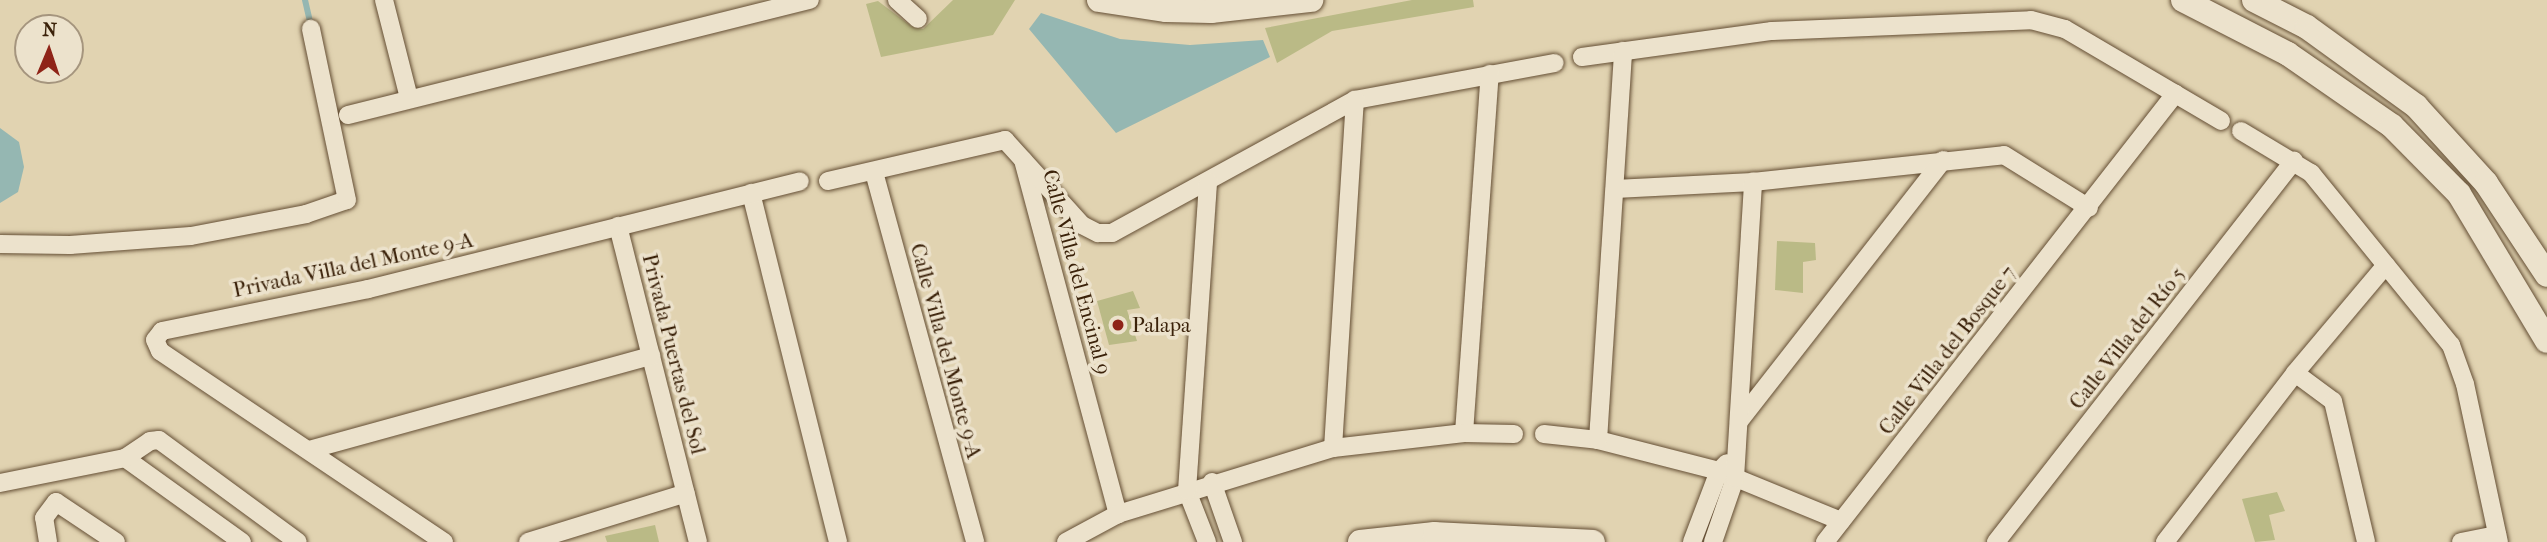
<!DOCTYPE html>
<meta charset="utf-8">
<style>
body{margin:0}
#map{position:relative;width:2547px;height:542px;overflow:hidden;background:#e1d3b1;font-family:"IM FELL French Canon",serif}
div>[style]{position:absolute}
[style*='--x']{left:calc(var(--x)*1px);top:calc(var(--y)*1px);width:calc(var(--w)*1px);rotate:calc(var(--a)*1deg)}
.green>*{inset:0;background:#baba86}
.water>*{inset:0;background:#95b7b2}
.stream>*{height:6px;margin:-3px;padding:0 3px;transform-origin:3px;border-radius:3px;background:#95b7b2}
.roads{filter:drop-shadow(0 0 2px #644e34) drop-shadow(0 0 2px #644e34)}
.street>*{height:18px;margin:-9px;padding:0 9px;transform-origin:9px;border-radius:9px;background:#ece2cc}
.secondary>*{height:24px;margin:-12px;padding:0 12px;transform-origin:12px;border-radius:12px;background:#ece2cc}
.dots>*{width:19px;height:19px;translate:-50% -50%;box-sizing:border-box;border:4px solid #ece2cc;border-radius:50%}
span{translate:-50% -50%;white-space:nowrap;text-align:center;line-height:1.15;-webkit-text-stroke:7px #ece2cc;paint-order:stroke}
.street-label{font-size:21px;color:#3b220a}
.poi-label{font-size:21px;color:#3b220a}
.left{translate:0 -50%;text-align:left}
.north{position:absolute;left:14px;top:14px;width:70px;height:70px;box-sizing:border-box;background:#ece2cc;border:2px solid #a5957e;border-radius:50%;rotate:2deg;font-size:19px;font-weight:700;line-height:28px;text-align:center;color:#3b220a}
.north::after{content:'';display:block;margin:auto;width:24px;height:32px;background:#8f2418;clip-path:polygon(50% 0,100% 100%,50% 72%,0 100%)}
</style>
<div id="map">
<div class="green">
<div style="clip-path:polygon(953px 0,1015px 0,993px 35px,881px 57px,866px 4px,878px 1px,911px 26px,923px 29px)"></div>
<div style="clip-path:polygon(1412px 0,1473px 0,1474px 7px,1332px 31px,1277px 63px,1265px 28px)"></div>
<div style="clip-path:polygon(1777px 241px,1815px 243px,1816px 260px,1803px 262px,1803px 293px,1775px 290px)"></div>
<div style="clip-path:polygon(1133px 291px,1140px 308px,1127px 310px,1137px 341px,1109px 345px,1097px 301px)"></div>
<div style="clip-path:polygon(2277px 492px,2285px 511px,2269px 515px,2275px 540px,2255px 542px,2242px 499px)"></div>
<div style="clip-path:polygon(655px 525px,659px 542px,607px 542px,605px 536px)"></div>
</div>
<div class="water">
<div style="clip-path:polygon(1041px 13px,1120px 39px,1190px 45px,1263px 40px,1270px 57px,1116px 133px,1029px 29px)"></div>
<div style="clip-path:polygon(0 128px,19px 142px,24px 167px,18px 192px,0 203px)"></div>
</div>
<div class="stream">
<div style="--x:305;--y:0;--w:28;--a:77"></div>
</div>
<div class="roads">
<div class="street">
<div style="--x:384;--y:0;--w:101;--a:75.7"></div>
<div style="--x:897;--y:0;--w:28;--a:42"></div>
<div style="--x:1582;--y:57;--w:192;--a:-7.8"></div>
<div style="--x:1772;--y:31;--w:259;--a:-2.4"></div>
<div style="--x:2031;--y:20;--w:35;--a:15"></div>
<div style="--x:2065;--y:29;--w:181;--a:30.5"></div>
<div style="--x:348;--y:115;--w:476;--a:-14"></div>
<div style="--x:2241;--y:131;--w:82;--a:31"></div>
<div style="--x:2311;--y:173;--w:222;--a:50.9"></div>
<div style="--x:2451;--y:345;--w:41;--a:70.3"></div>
<div style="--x:2465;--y:384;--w:162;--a:77.9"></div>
<div style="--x:1023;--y:160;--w:367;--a:75"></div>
<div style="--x:874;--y:172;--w:384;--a:74.7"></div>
<div style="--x:828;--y:181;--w:182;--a:-13"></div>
<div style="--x:1005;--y:140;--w:115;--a:47.8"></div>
<div style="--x:1082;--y:225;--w:18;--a:27"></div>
<div style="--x:1098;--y:233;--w:14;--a:0"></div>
<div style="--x:1112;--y:233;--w:277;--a:-28.7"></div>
<div style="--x:1355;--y:100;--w:203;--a:-10.5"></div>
<div style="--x:1615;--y:189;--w:138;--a:-2.9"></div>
<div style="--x:1753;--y:182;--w:252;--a:-6.1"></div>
<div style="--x:2004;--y:155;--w:100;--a:31.9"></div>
<div style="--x:751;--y:193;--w:360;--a:76"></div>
<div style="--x:618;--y:226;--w:326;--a:75.8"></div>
<div style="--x:0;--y:244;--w:70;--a:0.8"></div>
<div style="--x:70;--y:245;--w:121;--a:-4.3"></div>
<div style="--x:191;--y:236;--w:117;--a:-10.8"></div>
<div style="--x:306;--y:214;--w:43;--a:-18.9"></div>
<div style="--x:347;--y:200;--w:175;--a:-101.9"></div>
<div style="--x:2295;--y:373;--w:47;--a:36.4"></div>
<div style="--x:2333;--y:401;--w:145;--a:76.8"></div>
<div style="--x:1740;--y:420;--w:330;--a:-52"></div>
<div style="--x:1464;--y:433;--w:360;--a:-85.9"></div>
<div style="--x:1544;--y:434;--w:54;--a:6.3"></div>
<div style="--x:1598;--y:440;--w:125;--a:14.4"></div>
<div style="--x:1719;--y:471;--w:132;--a:22.3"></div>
<div style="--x:1598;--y:440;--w:390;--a:-86.3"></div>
<div style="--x:1333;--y:448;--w:349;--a:-86.4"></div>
<div style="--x:309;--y:450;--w:355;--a:-15.4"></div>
<div style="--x:125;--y:458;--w:144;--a:35.7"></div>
<div style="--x:1212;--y:482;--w:64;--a:70.7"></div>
<div style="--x:0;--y:483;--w:127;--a:-11.3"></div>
<div style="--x:125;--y:458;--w:30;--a:-34"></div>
<div style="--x:150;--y:441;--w:9;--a:-6"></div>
<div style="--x:159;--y:440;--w:172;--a:36.3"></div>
<div style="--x:48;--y:542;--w:24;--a:-99"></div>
<div style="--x:44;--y:518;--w:20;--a:-53"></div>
<div style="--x:56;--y:502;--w:72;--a:33.7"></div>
<div style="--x:444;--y:542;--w:342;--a:-146.1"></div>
<div style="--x:160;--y:351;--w:12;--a:-114"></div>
<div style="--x:155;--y:340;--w:11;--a:-52"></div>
<div style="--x:162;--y:331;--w:210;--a:-11.5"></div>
<div style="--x:368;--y:289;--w:445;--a:-14"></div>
<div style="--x:528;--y:542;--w:165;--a:-17.2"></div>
<div style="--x:1066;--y:542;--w:59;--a:-28.3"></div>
<div style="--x:1118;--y:514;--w:225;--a:-17.1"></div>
<div style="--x:1333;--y:448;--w:132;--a:-6.5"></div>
<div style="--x:1464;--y:433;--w:50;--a:1.1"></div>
<div style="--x:1207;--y:542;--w:55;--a:-111.4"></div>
<div style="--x:1187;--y:491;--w:310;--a:-86.1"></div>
<div style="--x:1692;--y:542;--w:76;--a:-69.2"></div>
<div style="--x:1719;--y:471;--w:11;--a:-45"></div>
<div style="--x:1713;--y:542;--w:68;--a:-71"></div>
<div style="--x:1735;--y:478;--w:297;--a:-86.5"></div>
<div style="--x:1825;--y:542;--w:569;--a:-52"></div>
<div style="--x:1996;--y:542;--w:484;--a:-52"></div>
<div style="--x:2165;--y:542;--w:213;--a:-52.4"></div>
<div style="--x:2295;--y:373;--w:141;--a:-49.9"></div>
<div style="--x:2461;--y:542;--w:37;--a:-11"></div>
</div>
<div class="secondary">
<div style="--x:1099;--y:0;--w:68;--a:8.5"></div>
<div style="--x:1166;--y:10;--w:45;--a:1.3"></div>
<div style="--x:1211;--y:11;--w:101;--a:-6.3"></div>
<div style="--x:2183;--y:0;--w:118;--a:27.2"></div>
<div style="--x:2288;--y:54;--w:126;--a:34.7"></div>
<div style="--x:2392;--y:126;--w:95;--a:45.4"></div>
<div style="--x:2459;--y:194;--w:171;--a:59.1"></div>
<div style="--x:2254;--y:0;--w:59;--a:27"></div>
<div style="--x:2307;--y:27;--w:135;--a:35.9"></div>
<div style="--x:2416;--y:106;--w:104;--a:47.7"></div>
<div style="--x:2486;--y:183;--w:110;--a:56.5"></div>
<div style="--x:1360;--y:542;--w:75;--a:-6.1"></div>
<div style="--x:1435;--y:534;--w:158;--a:2.9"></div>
</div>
</div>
<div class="dots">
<div style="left:1118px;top:325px;background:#8f2418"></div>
</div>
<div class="street-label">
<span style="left:353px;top:265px;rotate:-12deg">Privada Villa del Monte 9-A</span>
<span style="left:1077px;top:272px;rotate:75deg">Calle Villa del Encinal 9</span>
<span style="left:2127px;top:338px;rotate:-52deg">Calle Villa del Río 5</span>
<span style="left:1947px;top:350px;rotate:-52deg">Calle Villa del Bosque 7</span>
<span style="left:946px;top:351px;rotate:75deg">Calle Villa del Monte 9-A</span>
<span style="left:674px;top:354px;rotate:76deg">Privada Puertas del Sol</span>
</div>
<div class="poi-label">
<span class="left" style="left:1132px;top:325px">Palapa</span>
</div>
<div class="north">N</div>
</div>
